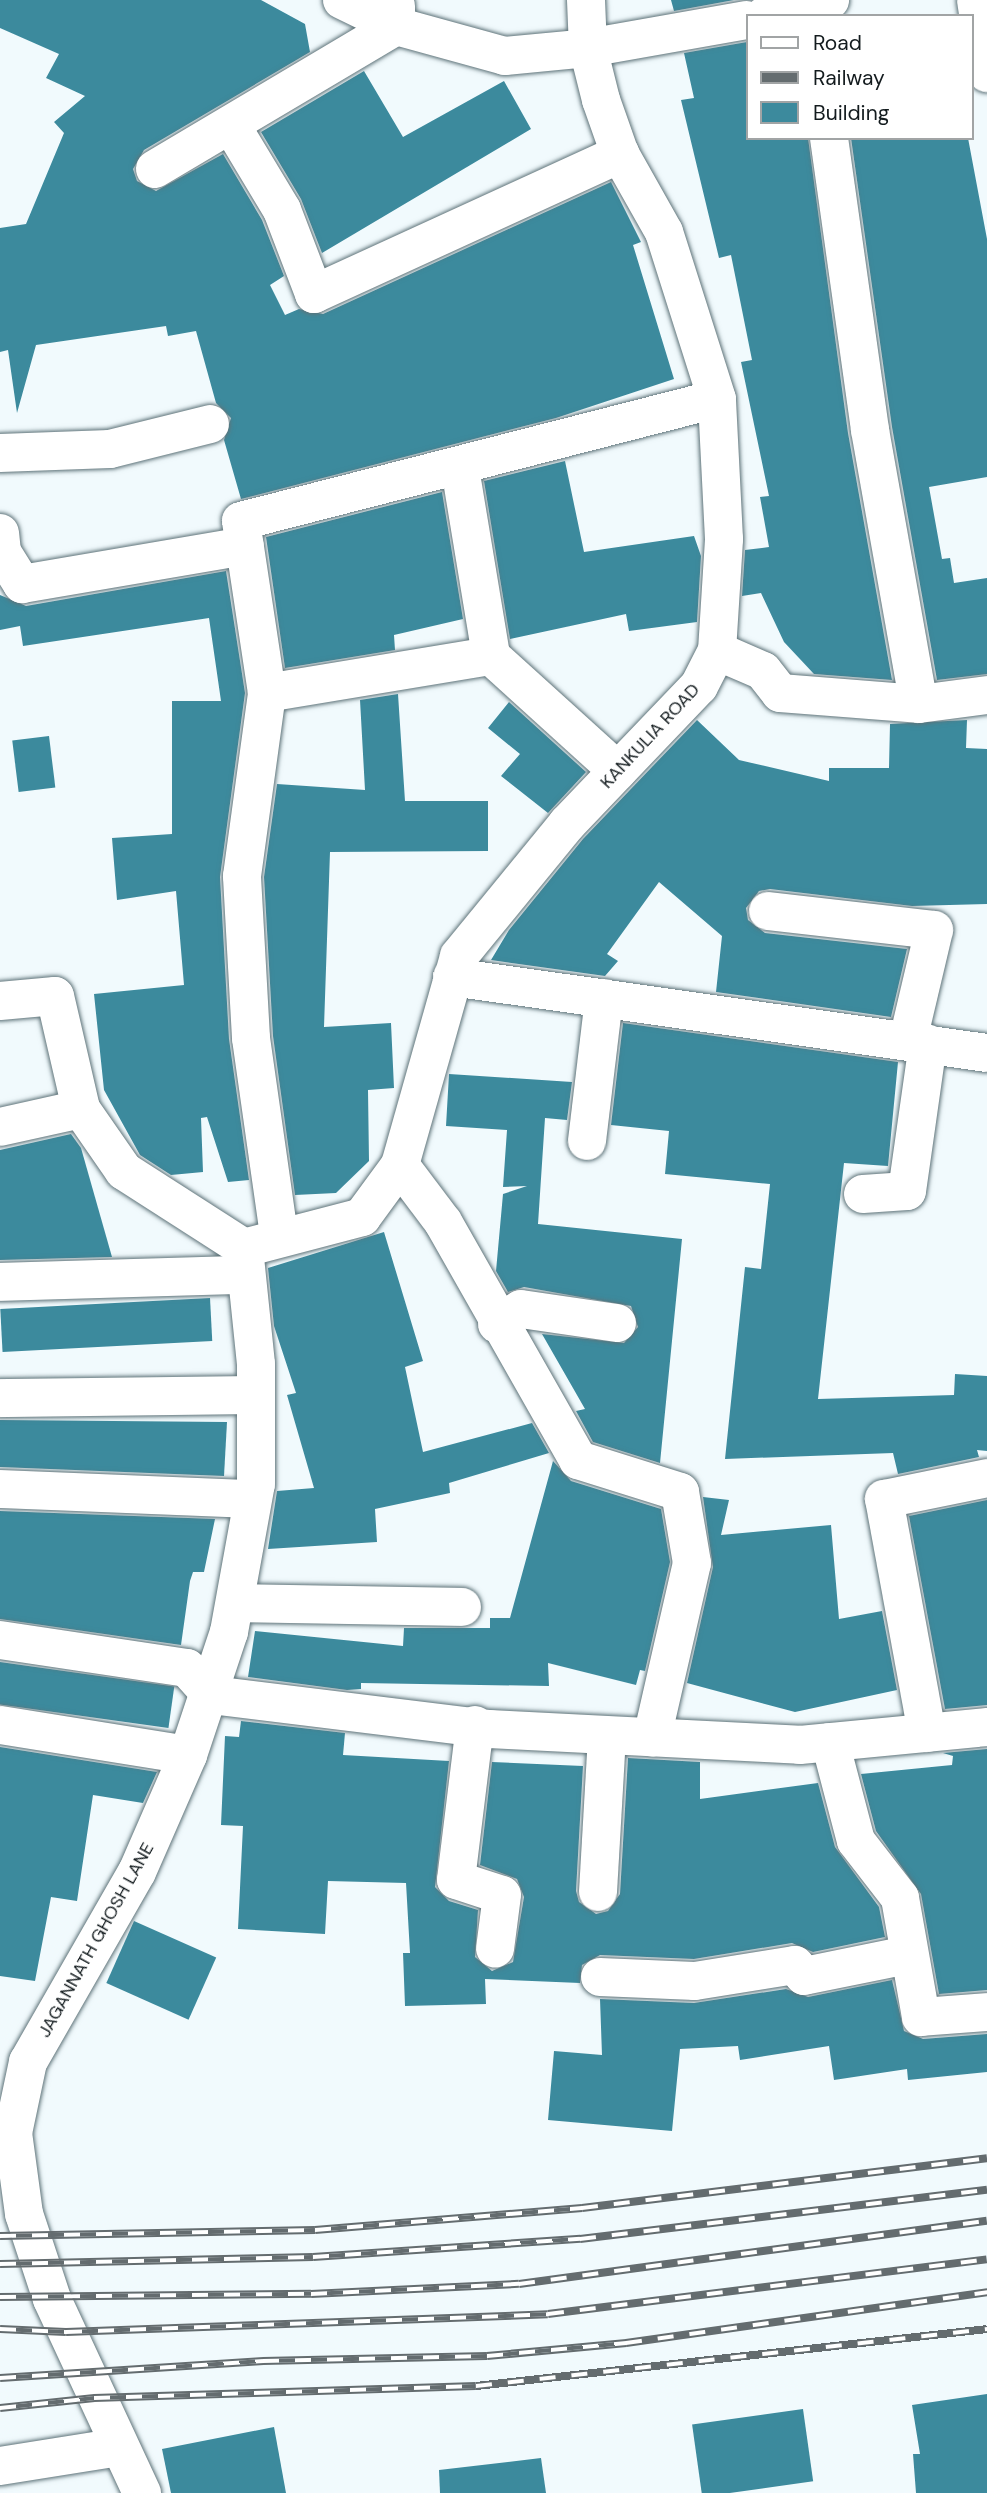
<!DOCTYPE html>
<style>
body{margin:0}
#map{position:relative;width:987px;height:2493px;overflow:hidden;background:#f1fafd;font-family:"DM Sans",sans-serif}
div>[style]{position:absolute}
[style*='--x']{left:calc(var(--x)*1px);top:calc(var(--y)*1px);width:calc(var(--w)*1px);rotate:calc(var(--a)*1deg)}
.building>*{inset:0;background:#3c8a9d;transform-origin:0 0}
.roads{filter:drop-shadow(0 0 2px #5e7379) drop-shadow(0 0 2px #5e7379)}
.minor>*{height:38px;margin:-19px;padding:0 19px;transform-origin:19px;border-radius:19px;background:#fff}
.rail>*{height:8px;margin-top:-4px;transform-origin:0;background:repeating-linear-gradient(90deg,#fff 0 16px,#646c6f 0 32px);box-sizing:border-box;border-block:2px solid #646c6f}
span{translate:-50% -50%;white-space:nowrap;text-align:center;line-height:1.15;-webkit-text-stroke:5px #fff;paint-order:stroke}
.street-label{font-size:18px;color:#131b1e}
.legend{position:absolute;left:746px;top:14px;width:228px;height:126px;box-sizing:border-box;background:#fff;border:2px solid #a1a4a5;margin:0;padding:9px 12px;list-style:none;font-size:21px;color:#131b1e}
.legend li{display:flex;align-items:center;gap:14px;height:35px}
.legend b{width:35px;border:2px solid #a1a4a5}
</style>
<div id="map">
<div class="building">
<div style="clip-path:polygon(0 0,261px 0,305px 24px,310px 52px,144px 150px,133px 169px,137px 181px,156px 191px,223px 154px,262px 220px,284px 276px,270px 285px,285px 315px,299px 309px,323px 314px,611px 182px,641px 242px,633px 245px,674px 379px,556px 418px,241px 499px,224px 440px,231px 418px,216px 403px,196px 331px,168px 336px,166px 326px,36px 345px,17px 413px,8px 350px,0 352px,0 228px,26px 224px,64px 133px,54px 122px,85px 96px,46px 78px,59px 54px,0 28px)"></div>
<div style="clip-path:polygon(671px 0,734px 0,674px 11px)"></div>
<div style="clip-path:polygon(747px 42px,747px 138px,808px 138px,848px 433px,892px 680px,814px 674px,784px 642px,761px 593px,742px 596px,745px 550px,769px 547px,760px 497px,769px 496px,741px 362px,752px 360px,731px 255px,719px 258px,681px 100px,694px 98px,684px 53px)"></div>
<div style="clip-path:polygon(364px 71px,403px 137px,504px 81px,531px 129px,322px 253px,301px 199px,261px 132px)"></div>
<div style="clip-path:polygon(851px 138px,968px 138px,987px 239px,987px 477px,929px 487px,942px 559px,950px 558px,954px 583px,987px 578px,987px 674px,937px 680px,892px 427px)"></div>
<div style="clip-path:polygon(565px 461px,584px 552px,694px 536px,701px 556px,697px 622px,629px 631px,626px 614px,510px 639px,484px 481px)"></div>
<div style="clip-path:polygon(442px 492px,463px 619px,394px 635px,395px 650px,285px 668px,266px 537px)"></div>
<div style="clip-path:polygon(226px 571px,245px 693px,220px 877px,229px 1039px,249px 1180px,228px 1182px,207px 1117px,201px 1118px,203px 1172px,171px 1175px,140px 1155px,104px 1090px,94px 994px,184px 985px,176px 891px,117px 900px,112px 838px,172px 834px,172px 701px,221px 701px,209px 618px,23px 646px,20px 626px,0 630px,0 595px,26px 606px)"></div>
<div style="clip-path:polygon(398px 694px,405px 801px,488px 801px,488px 851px,330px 852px,324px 1027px,391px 1023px,394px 1088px,368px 1090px,369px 1161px,336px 1193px,295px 1195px,273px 1036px,264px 877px,277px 784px,365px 790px,360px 700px)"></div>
<div style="clip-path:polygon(509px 702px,586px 772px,548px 813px,501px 776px,520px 754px,488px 728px)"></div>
<div style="clip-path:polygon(697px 720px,739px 760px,829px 781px,829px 768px,889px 768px,890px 724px,967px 720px,966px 748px,987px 749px,987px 904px,912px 906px,770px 889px,759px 891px,746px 908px,748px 920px,765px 933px,907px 949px,891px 1017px,716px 992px,722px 936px,659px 882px,607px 954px,618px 961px,605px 976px,491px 960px,509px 930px,583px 839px)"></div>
<div style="left:49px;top:736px;width:52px;height:37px;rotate:83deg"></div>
<div style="clip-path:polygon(623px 1023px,898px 1062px,888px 1166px,844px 1163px,818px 1399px,954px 1395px,955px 1374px,987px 1376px,987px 1451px,977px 1450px,979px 1457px,898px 1474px,893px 1453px,725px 1459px,745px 1267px,761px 1269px,770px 1184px,665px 1174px,669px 1131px,611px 1125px)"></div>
<div style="clip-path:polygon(449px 1074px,572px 1082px,567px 1120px,545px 1118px,538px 1224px,682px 1239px,660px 1463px,593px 1442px,576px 1411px,585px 1409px,542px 1334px,624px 1343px,638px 1327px,631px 1306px,524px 1287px,508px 1292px,496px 1271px,503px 1194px,527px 1186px,503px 1187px,507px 1130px,446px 1126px)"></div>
<div style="clip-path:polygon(71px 1134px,81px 1148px,112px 1257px,0 1260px,0 1150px)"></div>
<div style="clip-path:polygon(384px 1232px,423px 1361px,405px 1367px,423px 1452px,532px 1423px,549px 1453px,449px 1483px,450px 1493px,375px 1509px,377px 1542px,268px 1549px,277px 1491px,314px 1488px,287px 1395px,296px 1393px,274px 1326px,268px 1268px)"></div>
<div style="left:210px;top:1298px;width:43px;height:210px;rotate:87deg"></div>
<div style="clip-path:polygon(0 1420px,227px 1422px,224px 1476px,0 1467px)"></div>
<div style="clip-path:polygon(553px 1461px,571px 1481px,661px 1509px,670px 1562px,645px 1671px,640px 1670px,636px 1685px,548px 1663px,549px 1686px,361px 1683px,361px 1689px,347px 1690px,248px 1677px,255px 1631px,403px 1646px,404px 1628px,490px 1628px,490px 1618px,510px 1618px)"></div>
<div style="clip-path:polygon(703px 1497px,729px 1500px,721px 1535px,831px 1525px,839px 1619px,882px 1611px,897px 1690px,795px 1712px,687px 1683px,713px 1567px)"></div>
<div style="clip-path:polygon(987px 1500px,987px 1705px,945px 1709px,909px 1516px)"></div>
<div style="clip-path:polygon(0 1511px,215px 1519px,204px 1572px,193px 1572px,190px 1581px,181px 1645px,0 1619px)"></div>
<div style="left:0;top:1662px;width:176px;height:42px;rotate:8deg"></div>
<div style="clip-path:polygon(241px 1721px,345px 1733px,343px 1755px,449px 1761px,435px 1887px,449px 1901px,478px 1910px,475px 1957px,492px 1971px,513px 1962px,524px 1897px,517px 1879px,480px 1865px,492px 1762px,583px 1766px,576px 1891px,579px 1902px,596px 1914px,608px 1911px,620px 1894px,628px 1758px,700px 1762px,700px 1799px,818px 1783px,835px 1847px,879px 1907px,885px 1937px,813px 1952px,792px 1943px,694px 1959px,600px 1955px,582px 1965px,580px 1983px,485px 1979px,486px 2004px,405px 2006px,403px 1953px,410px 1953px,406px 1883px,328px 1881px,325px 1934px,238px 1929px,243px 1826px,221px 1825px,225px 1736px,239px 1737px)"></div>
<div style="clip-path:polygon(0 1747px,157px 1772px,143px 1803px,93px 1795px,77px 1901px,51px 1897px,35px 1981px,0 1976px)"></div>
<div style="clip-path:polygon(987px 1749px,987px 1990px,939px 1994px,921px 1894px,876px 1831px,861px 1774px,952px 1765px,953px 1756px,943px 1753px)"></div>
<div style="left:134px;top:1921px;width:90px;height:68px;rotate:24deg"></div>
<div style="clip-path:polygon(892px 1980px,904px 2031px,923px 2039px,987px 2034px,987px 2072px,908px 2080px,907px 2069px,834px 2080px,829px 2046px,740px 2060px,738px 2046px,680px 2049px,672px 2131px,548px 2120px,554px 2051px,602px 2055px,600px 1999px,694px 2003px,786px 1989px,808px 1997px)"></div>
<div style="clip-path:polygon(987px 2394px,987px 2493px,916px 2493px,913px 2454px,920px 2454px,912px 2405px)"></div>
<div style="left:803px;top:2409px;width:73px;height:112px;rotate:82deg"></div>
<div style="clip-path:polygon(274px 2427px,286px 2493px,171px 2493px,162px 2449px)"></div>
<div style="clip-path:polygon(541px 2458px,546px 2493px,440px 2493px,439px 2470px)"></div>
</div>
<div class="roads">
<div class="minor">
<div style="--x:342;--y:0;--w:60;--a:25.7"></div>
<div style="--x:396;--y:26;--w:113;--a:15.4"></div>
<div style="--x:505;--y:56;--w:83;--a:-5.5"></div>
<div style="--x:588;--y:48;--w:161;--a:-10"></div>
<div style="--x:976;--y:0;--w:74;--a:81.4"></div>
<div style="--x:764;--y:16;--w:68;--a:-13.6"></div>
<div style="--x:231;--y:125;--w:99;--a:59"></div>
<div style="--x:282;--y:210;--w:90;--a:69.1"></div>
<div style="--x:314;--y:294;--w:337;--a:-24.6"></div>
<div style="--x:829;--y:138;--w:295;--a:82"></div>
<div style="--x:870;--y:430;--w:278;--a:79.9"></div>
<div style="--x:155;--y:169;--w:280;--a:-30.7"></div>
<div style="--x:396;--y:26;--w:20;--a:-90"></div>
<div style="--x:0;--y:453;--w:110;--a:-2.1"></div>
<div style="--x:110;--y:449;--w:103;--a:-14"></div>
<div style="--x:460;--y:468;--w:191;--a:80.6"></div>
<div style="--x:491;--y:656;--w:171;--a:42.2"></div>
<div style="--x:0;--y:533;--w:19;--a:84"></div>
<div style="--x:2;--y:552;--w:38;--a:58"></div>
<div style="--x:22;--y:584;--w:226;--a:-9.7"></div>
<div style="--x:717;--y:651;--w:50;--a:23.5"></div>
<div style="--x:763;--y:671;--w:28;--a:52"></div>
<div style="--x:780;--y:693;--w:139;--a:4.5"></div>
<div style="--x:919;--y:704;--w:69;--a:-7.5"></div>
<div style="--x:267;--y:693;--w:227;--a:-9.4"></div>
<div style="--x:768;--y:911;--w:167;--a:6.5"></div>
<div style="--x:934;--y:930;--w:113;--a:103.3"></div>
<div style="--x:452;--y:977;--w:540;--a:8.09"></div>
<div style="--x:0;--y:1001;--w:55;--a:-5.2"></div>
<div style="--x:55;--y:996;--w:116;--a:77"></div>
<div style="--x:81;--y:1109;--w:75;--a:55.3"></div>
<div style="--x:124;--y:1171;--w:143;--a:32.7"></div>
<div style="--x:0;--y:1127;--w:83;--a:-12.5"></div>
<div style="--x:587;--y:1141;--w:144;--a:-83.2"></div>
<div style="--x:400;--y:1165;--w:71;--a:53"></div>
<div style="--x:443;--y:1222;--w:274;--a:60.4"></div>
<div style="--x:578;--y:1460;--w:107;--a:17.4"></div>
<div style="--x:680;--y:1492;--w:72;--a:80.4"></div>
<div style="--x:692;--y:1563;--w:179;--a:102.9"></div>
<div style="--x:863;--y:1194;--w:44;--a:-3.9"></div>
<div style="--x:907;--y:1191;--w:149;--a:-81.9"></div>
<div style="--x:279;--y:1235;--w:199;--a:-98.1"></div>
<div style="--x:251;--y:1038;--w:162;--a:-93.2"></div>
<div style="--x:242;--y:876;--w:185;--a:-82.2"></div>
<div style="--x:267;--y:693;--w:174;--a:-98.6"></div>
<div style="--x:241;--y:521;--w:491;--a:-14.4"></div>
<div style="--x:244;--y:1248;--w:122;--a:-14.7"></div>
<div style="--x:362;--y:1217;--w:64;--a:-53.8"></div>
<div style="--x:400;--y:1165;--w:217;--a:-74.2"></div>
<div style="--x:459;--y:956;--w:171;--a:-50.7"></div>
<div style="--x:567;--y:824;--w:191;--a:-46.3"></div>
<div style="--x:699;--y:686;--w:39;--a:-63"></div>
<div style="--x:717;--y:651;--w:112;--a:-86.4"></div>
<div style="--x:724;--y:539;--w:140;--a:-92.9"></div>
<div style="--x:717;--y:399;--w:175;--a:-107.6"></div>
<div style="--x:664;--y:232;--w:90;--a:-119.4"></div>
<div style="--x:620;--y:154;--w:57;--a:-109.4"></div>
<div style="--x:601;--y:100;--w:54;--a:-104"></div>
<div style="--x:588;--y:48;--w:48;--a:-92.4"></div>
<div style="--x:0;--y:1282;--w:243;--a:-1.7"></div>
<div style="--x:497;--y:1324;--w:28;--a:-32"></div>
<div style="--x:521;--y:1309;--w:97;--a:8.3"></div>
<div style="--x:0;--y:1398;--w:256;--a:-0.7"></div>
<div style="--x:0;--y:1489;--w:252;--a:2.3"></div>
<div style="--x:235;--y:1603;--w:227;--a:1"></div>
<div style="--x:0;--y:1640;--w:189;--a:8.5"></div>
<div style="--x:187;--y:1668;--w:36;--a:48"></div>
<div style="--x:211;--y:1695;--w:280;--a:7"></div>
<div style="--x:489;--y:1729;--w:311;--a:2.9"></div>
<div style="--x:800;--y:1745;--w:188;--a:-5.5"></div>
<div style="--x:0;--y:1725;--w:190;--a:9.1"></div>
<div style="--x:475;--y:1725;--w:156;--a:97"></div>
<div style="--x:456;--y:1880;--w:48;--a:18.1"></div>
<div style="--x:502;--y:1895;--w:54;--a:97.4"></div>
<div style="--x:927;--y:1733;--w:238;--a:-100.4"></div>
<div style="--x:884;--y:1499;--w:105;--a:-11.5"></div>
<div style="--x:830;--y:1742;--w:102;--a:75.3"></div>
<div style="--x:856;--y:1841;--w:72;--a:52.3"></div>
<div style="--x:900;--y:1898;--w:121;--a:80"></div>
<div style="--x:921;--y:2017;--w:66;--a:-4.3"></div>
<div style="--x:598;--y:1892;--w:155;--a:-86.7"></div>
<div style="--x:600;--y:1977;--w:95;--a:2.4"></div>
<div style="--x:695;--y:1981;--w:101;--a:-9.1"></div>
<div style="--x:795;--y:1965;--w:14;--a:51"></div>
<div style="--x:804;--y:1976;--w:105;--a:-11.5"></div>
<div style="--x:0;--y:2466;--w:121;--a:-9"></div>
<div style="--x:142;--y:2493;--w:214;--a:-114.9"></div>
<div style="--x:52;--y:2299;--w:89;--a:-108.2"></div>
<div style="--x:24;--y:2214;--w:82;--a:-97.7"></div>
<div style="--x:13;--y:2133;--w:73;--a:-78.1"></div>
<div style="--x:28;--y:2062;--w:219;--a:-60.2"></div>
<div style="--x:137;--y:1872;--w:128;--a:-66.4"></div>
<div style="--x:188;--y:1755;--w:130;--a:-71.6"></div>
<div style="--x:229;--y:1632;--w:150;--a:-79.7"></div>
<div style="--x:256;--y:1484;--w:120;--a:-90"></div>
<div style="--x:256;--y:1364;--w:117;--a:-95.9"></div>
</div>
</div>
<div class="rail">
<div style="--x:0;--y:2236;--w:315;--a:-1.1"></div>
<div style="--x:315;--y:2230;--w:268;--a:-4.7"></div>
<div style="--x:582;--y:2208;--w:408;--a:-7"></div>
<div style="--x:0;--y:2264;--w:313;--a:-1.3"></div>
<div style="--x:313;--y:2257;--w:268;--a:-3.9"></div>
<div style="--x:580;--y:2239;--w:410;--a:-6.9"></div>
<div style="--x:0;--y:2297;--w:311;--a:-0.6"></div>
<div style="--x:311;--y:2294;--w:208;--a:-2.8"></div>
<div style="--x:519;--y:2284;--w:472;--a:-7.7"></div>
<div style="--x:0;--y:2329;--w:66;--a:2.6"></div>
<div style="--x:66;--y:2332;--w:482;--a:-2.1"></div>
<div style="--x:548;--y:2314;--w:442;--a:-7.1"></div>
<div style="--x:0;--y:2378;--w:264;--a:-3.7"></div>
<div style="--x:263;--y:2361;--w:224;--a:-1.3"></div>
<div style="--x:487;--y:2356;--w:140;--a:-5.3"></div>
<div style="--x:626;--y:2343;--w:365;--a:-8"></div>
<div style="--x:0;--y:2408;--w:95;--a:-6.1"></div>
<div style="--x:94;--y:2398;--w:382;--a:-1.8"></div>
<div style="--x:476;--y:2386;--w:514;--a:-6.36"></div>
</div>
<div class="street-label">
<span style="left:650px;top:736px;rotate:-47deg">KANKULIA ROAD</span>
<span style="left:96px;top:1940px;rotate:-61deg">JAGANNATH GHOSH LANE</span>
</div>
<ul class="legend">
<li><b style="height:9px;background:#fff"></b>Road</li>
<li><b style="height:9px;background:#646c6f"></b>Railway</li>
<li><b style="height:19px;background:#3c8a9d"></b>Building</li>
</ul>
</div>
